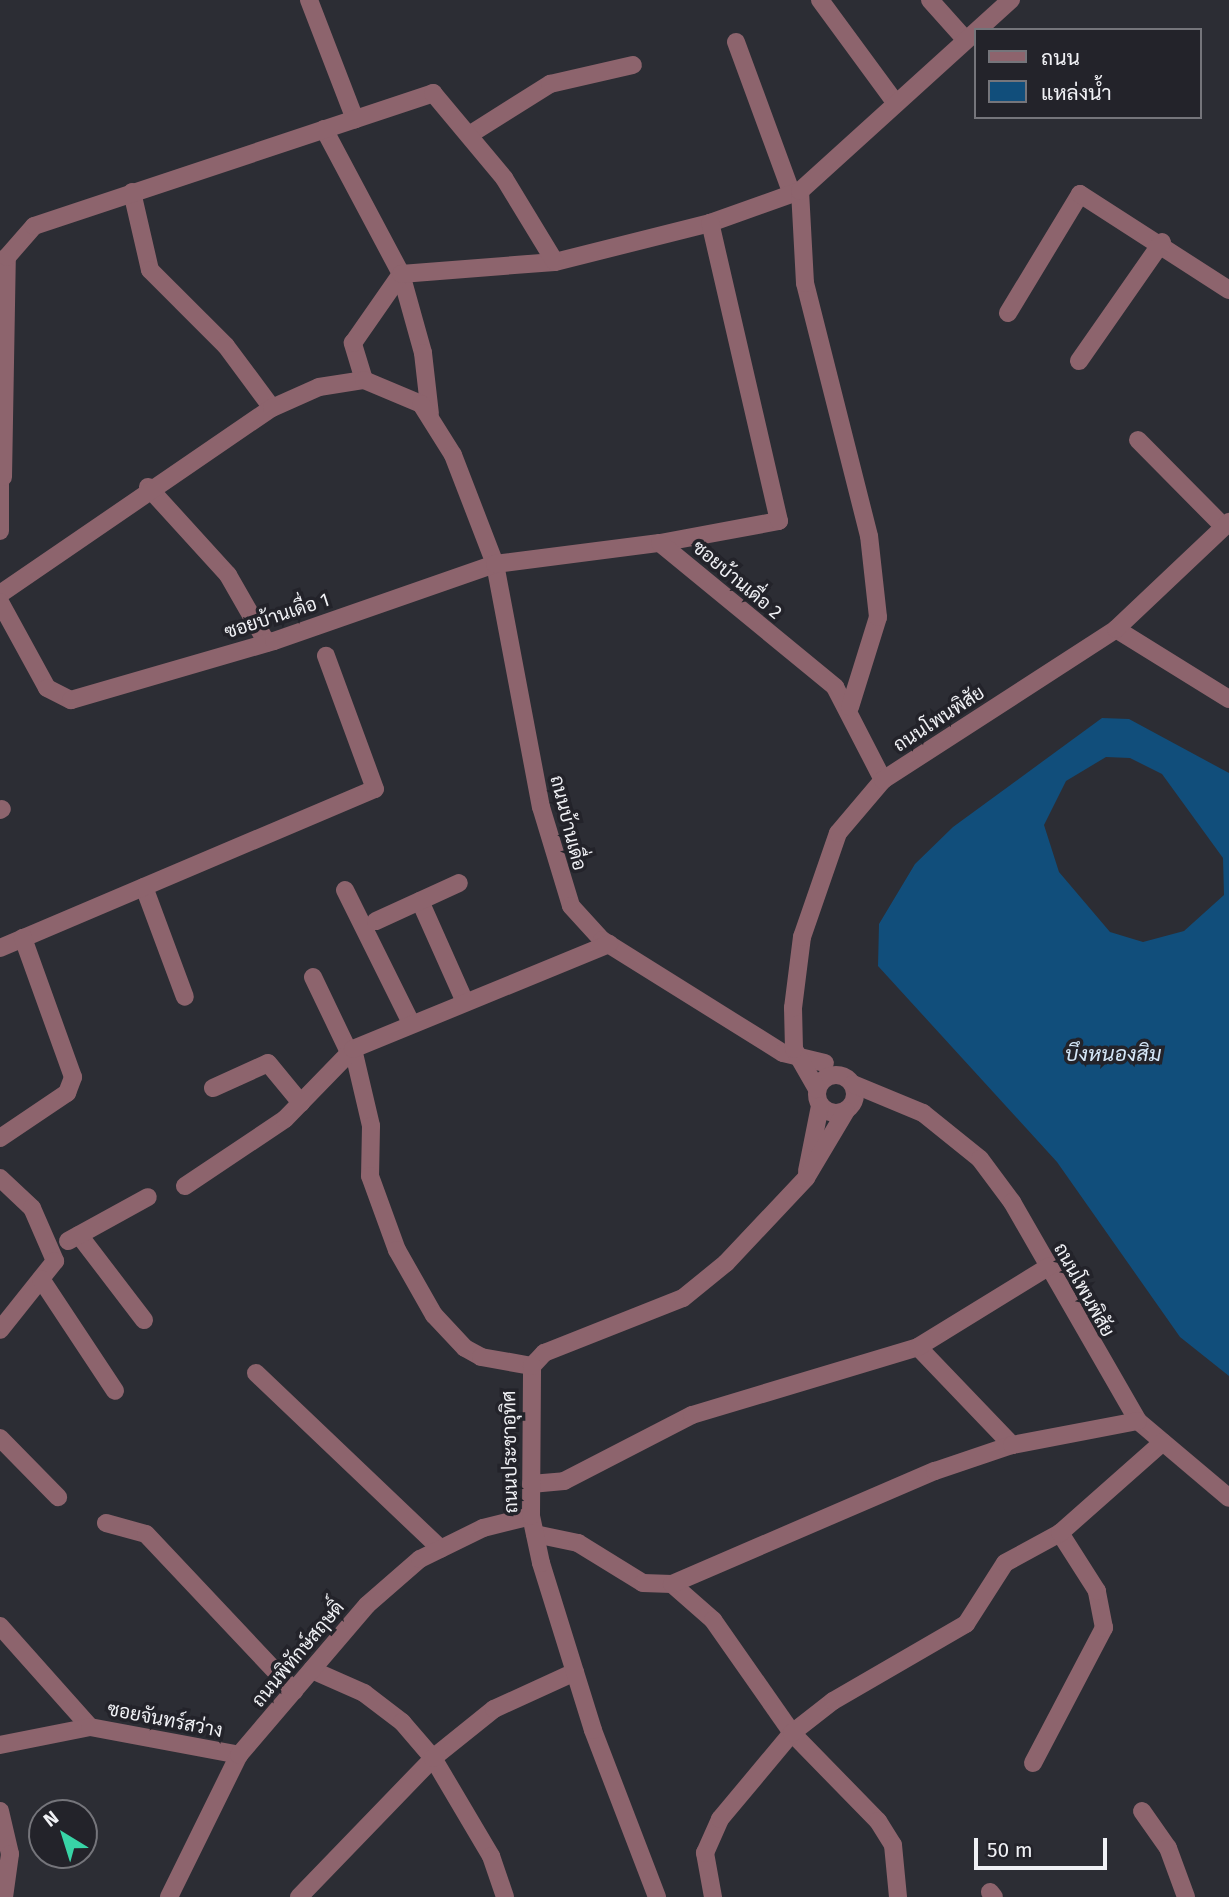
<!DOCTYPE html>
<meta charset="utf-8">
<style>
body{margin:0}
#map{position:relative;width:1229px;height:1897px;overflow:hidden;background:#2c2d34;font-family:"Fira Sans",Sarabun,sans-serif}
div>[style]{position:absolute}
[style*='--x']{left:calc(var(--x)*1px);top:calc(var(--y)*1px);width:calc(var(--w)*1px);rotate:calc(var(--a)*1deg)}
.water>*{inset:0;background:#114e7b}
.minor>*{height:18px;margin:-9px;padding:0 9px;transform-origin:9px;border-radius:9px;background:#8d646d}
.minor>.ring{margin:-9px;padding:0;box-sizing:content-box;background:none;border:18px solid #8d646d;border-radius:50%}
span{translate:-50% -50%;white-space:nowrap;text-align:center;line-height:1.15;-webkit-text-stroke:7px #23232a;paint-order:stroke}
.street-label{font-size:19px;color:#f0f1f5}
.water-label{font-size:21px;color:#d4e6f7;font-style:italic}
.legend{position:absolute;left:974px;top:28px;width:228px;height:91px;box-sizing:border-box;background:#23232a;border:2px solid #75757b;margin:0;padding:9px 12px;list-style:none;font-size:21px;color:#f0f1f5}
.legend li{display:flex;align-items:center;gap:14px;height:35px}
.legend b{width:35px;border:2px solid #75757b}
.north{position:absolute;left:28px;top:1799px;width:70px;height:70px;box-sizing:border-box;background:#23232a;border:2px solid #75757b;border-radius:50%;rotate:322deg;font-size:19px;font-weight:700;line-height:28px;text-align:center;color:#f0f1f5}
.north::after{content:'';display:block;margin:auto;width:24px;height:32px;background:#38d4a6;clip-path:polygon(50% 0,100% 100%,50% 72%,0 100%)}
.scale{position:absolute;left:974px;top:1838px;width:133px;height:32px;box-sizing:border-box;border:4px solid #f0f1f5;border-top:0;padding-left:9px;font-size:21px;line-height:24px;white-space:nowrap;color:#f0f1f5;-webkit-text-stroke:5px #23232a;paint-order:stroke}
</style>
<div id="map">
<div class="water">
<div style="clip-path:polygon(evenodd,1102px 718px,1129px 719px,1229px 773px,1229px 1376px,1180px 1337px,1057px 1162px,878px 966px,879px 924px,915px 864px,953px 827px,1102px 718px,1106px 757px,1130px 758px,1162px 774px,1223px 858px,1224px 895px,1184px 931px,1143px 942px,1110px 932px,1059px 872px,1044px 825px,1066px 781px,1106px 757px)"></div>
</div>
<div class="minor">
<div style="--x:309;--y:0;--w:128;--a:68.9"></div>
<div style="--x:820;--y:0;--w:127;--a:53.7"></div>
<div style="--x:930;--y:0;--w:51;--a:48.2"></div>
<div style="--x:736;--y:42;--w:162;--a:69.8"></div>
<div style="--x:324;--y:129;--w:164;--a:62"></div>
<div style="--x:401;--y:274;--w:82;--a:74.4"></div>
<div style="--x:423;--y:353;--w:61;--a:83.5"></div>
<div style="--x:469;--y:135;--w:96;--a:-32.2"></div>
<div style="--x:550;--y:84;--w:85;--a:-12.9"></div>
<div style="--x:132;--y:192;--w:80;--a:77"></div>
<div style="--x:150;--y:270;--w:107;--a:45"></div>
<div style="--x:226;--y:346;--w:77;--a:53.4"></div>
<div style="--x:1008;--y:313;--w:139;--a:-58.8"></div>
<div style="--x:1080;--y:194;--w:177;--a:32.8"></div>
<div style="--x:1079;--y:361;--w:145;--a:-55.1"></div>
<div style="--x:364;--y:380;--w:39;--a:-107"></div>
<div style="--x:353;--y:343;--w:84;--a:-55.2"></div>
<div style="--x:401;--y:274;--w:154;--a:-4.5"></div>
<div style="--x:555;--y:262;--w:160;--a:-14.1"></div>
<div style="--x:710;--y:223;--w:96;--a:-19.6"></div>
<div style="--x:1138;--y:440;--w:122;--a:45.3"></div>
<div style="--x:0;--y:477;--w:54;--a:90"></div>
<div style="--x:3;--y:477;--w:220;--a:-89"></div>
<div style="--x:7;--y:257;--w:41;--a:-48.9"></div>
<div style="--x:34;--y:226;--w:421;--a:-18.4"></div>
<div style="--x:433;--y:93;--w:111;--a:50.1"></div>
<div style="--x:504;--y:178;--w:98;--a:58.7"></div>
<div style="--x:148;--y:487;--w:119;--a:47.7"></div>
<div style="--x:228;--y:575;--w:78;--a:60.2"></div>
<div style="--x:660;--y:543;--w:121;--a:-10.5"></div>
<div style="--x:779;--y:521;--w:306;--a:-103"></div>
<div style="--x:0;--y:594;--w:330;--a:-34.4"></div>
<div style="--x:272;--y:408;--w:51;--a:-24.1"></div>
<div style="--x:319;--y:387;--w:46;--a:-8.8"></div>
<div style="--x:364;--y:380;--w:62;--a:22.8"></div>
<div style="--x:421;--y:404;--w:60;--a:57.9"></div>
<div style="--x:453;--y:455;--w:117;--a:68.9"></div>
<div style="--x:495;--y:564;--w:247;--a:79.3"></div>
<div style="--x:541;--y:807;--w:103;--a:73.1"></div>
<div style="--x:571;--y:906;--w:46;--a:47.6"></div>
<div style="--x:602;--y:940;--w:213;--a:32"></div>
<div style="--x:783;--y:1053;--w:43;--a:13.4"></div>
<div style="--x:0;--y:602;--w:98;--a:61.3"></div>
<div style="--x:47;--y:688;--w:27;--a:27"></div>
<div style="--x:71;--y:700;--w:211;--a:-16.2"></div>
<div style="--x:274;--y:641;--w:234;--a:-19.2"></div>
<div style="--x:495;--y:564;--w:166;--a:-7.3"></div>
<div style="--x:660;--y:543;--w:227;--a:39.4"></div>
<div style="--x:835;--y:687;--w:105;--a:62.7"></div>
<div style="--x:1116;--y:629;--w:133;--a:31.8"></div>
<div style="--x:850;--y:707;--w:94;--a:-72.7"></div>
<div style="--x:878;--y:617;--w:81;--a:-96.3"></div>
<div style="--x:869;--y:536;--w:261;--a:-104.2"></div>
<div style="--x:805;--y:283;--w:92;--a:-93.1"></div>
<div style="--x:800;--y:191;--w:285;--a:-42.2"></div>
<div style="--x:0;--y:810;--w:2;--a:-27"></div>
<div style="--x:144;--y:887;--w:117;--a:69.6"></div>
<div style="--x:345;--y:890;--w:146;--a:63.6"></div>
<div style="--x:420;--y:901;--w:108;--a:66"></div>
<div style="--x:376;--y:921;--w:91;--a:-24.6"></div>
<div style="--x:0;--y:948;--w:407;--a:-23"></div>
<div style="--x:375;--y:789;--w:142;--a:-110.2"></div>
<div style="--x:313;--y:977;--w:83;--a:64.4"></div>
<div style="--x:353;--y:1049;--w:79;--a:76.8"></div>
<div style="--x:371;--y:1126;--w:50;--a:91.1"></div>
<div style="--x:370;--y:1176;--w:79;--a:70"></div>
<div style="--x:397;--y:1250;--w:75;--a:60.4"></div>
<div style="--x:434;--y:1315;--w:45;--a:46.8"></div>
<div style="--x:465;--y:1348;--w:18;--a:29"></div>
<div style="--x:481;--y:1357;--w:52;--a:10"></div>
<div class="ring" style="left:817px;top:1075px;width:20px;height:20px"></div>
<div style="--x:853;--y:1084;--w:76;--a:22.5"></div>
<div style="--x:923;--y:1113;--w:73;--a:38.9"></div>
<div style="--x:980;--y:1159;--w:54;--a:53.3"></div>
<div style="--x:1012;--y:1202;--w:253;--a:60.1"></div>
<div style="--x:1138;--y:1421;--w:119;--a:40.2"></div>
<div style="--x:213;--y:1088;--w:60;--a:-24.4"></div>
<div style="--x:268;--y:1063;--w:52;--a:50.5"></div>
<div style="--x:817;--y:1089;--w:46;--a:-119.9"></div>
<div style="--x:794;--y:1049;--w:41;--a:-91.4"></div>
<div style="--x:793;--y:1008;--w:72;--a:-82.8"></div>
<div style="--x:802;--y:937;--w:110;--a:-70.9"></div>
<div style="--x:838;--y:833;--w:70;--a:-49.7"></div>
<div style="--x:883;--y:780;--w:278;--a:-32.9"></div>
<div style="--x:1116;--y:629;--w:156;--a:-43.4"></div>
<div style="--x:0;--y:1138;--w:81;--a:-33.9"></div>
<div style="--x:67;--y:1093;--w:17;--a:-69"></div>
<div style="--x:73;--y:1077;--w:148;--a:-109.8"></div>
<div style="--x:807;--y:1171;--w:66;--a:-78.7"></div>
<div style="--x:0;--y:1178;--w:44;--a:43.2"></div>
<div style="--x:32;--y:1208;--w:58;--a:66.5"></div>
<div style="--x:55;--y:1261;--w:88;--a:128.6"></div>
<div style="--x:185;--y:1186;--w:120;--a:-33.8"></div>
<div style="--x:285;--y:1119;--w:98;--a:-45.8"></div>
<div style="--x:353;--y:1049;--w:277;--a:-22.3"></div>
<div style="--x:79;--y:1235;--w:107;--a:52.6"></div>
<div style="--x:68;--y:1241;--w:91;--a:-28.8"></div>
<div style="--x:41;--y:1279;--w:134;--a:56.5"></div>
<div style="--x:918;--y:1347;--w:136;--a:46.2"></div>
<div style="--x:256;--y:1373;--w:255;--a:43.6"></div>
<div style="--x:0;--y:1438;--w:83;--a:45.5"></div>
<div style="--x:531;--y:1484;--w:33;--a:-5"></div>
<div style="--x:564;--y:1481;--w:144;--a:-27.3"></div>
<div style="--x:692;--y:1415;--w:236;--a:-16.7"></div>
<div style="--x:918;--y:1347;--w:153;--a:-31.6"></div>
<div style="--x:106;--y:1523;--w:41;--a:15.4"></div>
<div style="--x:146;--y:1534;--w:216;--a:46.7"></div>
<div style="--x:535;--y:1534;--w:44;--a:11.8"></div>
<div style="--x:578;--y:1543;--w:76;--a:31.6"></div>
<div style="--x:643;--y:1583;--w:29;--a:2"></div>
<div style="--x:672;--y:1584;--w:55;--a:41.3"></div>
<div style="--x:713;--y:1620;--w:138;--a:55"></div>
<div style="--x:792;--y:1733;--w:123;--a:45.7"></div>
<div style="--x:878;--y:1821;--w:28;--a:58"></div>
<div style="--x:893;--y:1845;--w:52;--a:84.5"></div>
<div style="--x:672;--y:1584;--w:286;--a:-23.3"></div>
<div style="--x:935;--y:1471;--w:81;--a:-18.7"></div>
<div style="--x:1012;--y:1445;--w:128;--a:-10.8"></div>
<div style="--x:0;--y:1626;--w:135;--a:48.3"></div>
<div style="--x:312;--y:1670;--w:57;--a:23.9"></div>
<div style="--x:364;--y:1693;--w:48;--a:37.3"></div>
<div style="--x:402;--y:1722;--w:48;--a:49.3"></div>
<div style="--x:433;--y:1758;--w:114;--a:59.4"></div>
<div style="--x:491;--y:1856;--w:43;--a:71.1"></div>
<div style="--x:0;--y:1745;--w:92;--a:-11.3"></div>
<div style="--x:90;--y:1727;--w:152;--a:10.6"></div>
<div style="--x:1033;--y:1763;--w:153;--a:-62.3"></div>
<div style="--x:1104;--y:1628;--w:38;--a:-101"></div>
<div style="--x:1097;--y:1591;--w:69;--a:-122.5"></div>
<div style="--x:0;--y:1811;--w:44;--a:76.9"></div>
<div style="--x:10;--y:1854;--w:43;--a:97.9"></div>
<div style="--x:1142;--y:1811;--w:45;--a:54.9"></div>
<div style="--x:1168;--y:1848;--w:52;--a:69.8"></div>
<div style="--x:990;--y:1892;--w:6;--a:51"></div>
<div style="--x:169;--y:1897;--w:158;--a:-63.8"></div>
<div style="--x:239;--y:1755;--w:197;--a:-49.5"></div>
<div style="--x:367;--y:1605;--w:70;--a:-41"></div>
<div style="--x:420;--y:1559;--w:70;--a:-26.2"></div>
<div style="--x:483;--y:1528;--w:49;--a:-14"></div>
<div style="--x:299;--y:1897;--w:193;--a:-46"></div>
<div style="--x:433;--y:1758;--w:78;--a:-38.8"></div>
<div style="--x:494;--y:1709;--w:89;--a:-24.6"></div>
<div style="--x:657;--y:1897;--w:179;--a:-111"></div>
<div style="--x:593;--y:1730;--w:175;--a:-107.3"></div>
<div style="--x:541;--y:1563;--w:48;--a:-102"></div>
<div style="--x:531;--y:1516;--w:150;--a:-89.6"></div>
<div style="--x:532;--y:1366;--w:18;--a:-47"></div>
<div style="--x:544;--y:1353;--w:149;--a:-21.6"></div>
<div style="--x:683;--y:1298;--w:55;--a:-39.1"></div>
<div style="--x:726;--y:1263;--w:117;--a:-46.7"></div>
<div style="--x:806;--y:1178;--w:78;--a:-59.2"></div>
<div style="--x:713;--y:1897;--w:45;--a:-100.3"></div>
<div style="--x:705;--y:1853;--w:37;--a:-66"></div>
<div style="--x:720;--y:1819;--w:112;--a:-50.1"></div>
<div style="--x:792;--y:1733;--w:52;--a:-38"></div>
<div style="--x:833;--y:1701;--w:154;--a:-30.1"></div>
<div style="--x:966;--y:1624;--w:72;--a:-57.4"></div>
<div style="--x:1005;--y:1563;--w:63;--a:-28.6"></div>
<div style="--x:1060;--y:1533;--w:137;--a:-41.5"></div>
</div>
<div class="street-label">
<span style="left:737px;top:580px;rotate:40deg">ซอยบ้านเดื่อ 2</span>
<span style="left:277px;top:616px;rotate:-18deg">ซอยบ้านเดื่อ 1</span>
<span style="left:939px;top:719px;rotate:-33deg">ถนนโพนพิสัย</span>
<span style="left:568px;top:823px;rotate:76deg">ถนนบ้านเดื่อ</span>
<span style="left:1084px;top:1290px;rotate:61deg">ถนนโพนพิสัย</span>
<span style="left:510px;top:1452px;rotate:-91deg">ถนนประชาอุทิศ</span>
<span style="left:298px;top:1654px;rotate:-50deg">ถนนพิทักษ์สฤษดิ์</span>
<span style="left:165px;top:1720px;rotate:11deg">ซอยจันทร์สว่าง</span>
</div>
<div class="water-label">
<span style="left:1113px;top:1054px">บึงหนองสิม</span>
</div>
<ul class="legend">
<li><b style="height:9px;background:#8d646d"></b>ถนน</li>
<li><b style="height:19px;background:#114e7b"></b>แหล่งน้ำ</li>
</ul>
<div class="north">N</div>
<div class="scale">50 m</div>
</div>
